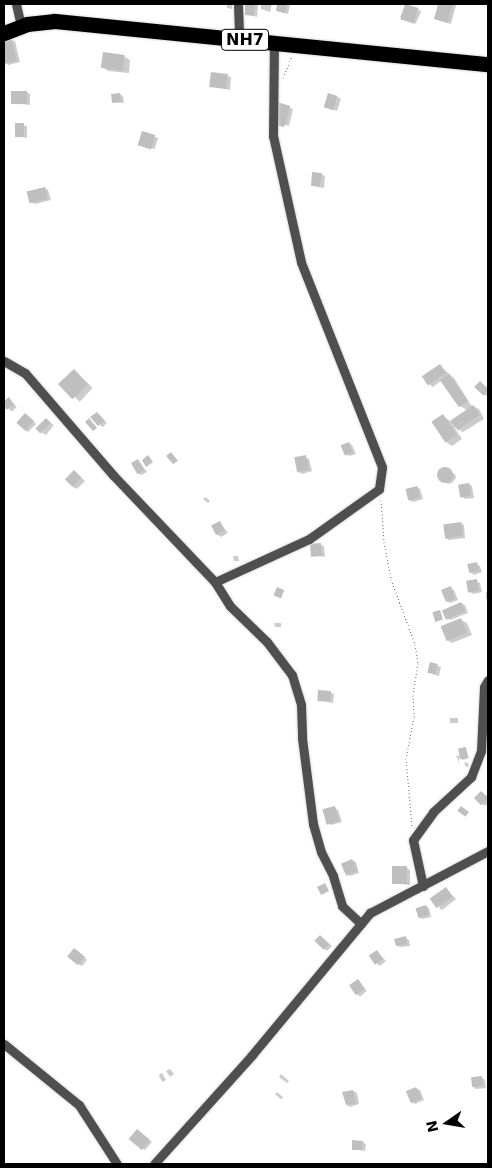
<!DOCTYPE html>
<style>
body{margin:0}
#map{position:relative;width:492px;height:1168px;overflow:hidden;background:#fff;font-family:"DejaVu Sans",sans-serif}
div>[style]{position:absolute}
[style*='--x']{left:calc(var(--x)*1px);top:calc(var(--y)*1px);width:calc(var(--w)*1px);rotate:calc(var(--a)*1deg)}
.shadow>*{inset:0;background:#0003;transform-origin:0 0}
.building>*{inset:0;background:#bfbfbf;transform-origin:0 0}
.round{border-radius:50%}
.path>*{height:1px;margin-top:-0.5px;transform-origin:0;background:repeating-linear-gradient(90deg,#717171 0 1px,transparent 0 3.5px)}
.roads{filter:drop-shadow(0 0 1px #dbdbdb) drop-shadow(0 0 1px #dbdbdb)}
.street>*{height:9px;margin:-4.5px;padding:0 4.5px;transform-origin:4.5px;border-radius:4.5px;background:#4f4f4f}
.highway>*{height:15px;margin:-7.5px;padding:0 7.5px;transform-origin:7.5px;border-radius:7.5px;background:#000}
span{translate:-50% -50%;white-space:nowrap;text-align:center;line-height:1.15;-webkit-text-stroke:4px #fff;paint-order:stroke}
.shield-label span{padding:1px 4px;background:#fff;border:1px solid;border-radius:4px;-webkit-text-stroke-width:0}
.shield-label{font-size:16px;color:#000;font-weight:700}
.frame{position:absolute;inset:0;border:5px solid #000;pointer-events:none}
.north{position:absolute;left:422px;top:1098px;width:50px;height:50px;-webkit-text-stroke:4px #fff;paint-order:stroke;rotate:257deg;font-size:14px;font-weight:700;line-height:20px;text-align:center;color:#000}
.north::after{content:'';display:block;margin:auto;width:18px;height:22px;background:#000;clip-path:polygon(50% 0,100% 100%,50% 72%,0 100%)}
</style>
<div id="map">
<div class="shadow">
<div style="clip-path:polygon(227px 4px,232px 4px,232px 9px,227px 8px)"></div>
<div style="clip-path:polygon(247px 4px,258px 4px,257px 17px,246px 14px)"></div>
<div style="clip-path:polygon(261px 4px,272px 4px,270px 12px,261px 9px)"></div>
<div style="clip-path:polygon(279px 4px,290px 5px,288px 14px,277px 11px)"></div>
<div style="left:406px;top:4px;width:17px;height:14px;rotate:25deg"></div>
<div style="clip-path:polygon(439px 4px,456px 5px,451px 24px,435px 19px)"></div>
<div style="clip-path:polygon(11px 40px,15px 41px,20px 62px,8px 65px,4px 60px,4px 41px)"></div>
<div style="clip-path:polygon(104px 54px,125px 57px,130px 60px,129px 73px,108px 71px,102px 67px)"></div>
<div style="clip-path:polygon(212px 73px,231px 77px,230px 90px,211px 86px)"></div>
<div style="clip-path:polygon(27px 92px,30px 94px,30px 105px,12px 103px)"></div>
<div style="clip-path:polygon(120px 94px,123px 96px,124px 103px,113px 102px)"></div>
<div style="clip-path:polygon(338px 97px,341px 99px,337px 111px,328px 108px)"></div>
<div style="clip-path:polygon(278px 104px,293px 109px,289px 126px,275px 122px)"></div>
<div style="clip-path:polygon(16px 124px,27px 126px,27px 138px,15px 136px)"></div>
<div style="left:143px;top:133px;width:16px;height:12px;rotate:18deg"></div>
<div style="clip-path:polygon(321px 174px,325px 176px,324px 188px,316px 187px,313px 185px)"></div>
<div style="clip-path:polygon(45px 188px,48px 190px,51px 200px,35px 204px,31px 202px)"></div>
<div style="clip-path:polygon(440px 366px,454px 378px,471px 405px,479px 409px,484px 419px,463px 432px,454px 427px,462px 439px,452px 446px,446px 442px,433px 423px,443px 416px,450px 421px,467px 410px,460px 406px,442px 380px,433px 387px,430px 385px)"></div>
<div style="left:74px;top:371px;width:25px;height:19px;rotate:42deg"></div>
<div style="clip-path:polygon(480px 382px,488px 389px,488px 397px,476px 387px)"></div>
<div style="left:9px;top:399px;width:11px;height:7px;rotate:45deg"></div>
<div style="left:97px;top:413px;width:14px;height:6px;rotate:45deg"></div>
<div style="clip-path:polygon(26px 414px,36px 424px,28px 432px,25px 430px)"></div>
<div style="clip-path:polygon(49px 422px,54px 425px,46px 435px,42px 433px)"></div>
<div style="clip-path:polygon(349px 443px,352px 445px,356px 454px,349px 456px,346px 454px)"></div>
<div style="clip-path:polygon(305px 457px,309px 459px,312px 471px,302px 474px,298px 472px)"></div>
<div style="clip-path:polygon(138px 460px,147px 472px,141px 475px,138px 473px)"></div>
<div style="clip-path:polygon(443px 469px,455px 474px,456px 478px,452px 483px,448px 484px,439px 477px,440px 471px)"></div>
<div style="clip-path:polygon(74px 471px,85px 481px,77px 489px,73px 487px)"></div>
<div style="clip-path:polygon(469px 484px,472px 486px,474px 498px,465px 499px,462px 497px)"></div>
<div style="clip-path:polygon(417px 487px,420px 489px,423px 499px,413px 502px,409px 500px)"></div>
<div style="clip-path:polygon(206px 497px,210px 501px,208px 503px,203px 499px)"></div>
<div style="clip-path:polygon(220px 523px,228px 533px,221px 537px,218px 535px)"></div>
<div style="clip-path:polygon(461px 523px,464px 525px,465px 538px,449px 540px,445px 538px)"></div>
<div style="clip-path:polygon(321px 545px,324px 546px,325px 557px,312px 555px)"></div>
<div style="clip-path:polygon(233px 556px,238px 556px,239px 561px,234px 561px)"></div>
<div style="clip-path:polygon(476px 564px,480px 566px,482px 572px,474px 575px,471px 573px)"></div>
<div style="clip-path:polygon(476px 581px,480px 583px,482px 592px,473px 594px,470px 592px)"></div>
<div style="clip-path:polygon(450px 588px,454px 590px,458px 600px,450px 603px,447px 601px)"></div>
<div style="left:486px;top:592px;width:2px;height:7px"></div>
<div style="clip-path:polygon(461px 603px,465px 605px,468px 613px,450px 620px,447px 618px)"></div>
<div style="clip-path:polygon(461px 620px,467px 623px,472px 635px,452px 643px,447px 640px)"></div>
<div style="clip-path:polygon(274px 623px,281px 623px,281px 627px,275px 627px)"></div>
<div style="clip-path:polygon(431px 663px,441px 667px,439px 676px,432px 674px)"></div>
<div style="clip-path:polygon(330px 692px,334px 694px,333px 703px,319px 700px)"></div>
<div style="left:450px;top:718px;width:8px;height:5px"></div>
<div style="clip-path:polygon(465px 748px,469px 758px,463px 760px,459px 757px,459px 763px,456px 755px,461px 757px)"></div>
<div style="clip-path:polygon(467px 762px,469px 766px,466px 767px,464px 763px)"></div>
<div style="clip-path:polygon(482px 792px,488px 797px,488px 803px,485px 806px,482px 804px)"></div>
<div style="clip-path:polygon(335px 808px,338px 810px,342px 822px,331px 825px,328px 823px)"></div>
<div style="clip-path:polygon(352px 860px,356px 862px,359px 873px,350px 876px,347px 874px)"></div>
<div style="clip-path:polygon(407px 868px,410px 870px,410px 885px,393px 883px)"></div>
<div style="clip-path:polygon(446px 889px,456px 899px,442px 910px,439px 908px)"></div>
<div style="clip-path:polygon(426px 906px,429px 908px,431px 917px,422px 919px,418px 917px)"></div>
<div style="clip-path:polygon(323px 938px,332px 946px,327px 951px,315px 941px)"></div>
<div style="clip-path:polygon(406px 938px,409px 940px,410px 946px,400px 947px,397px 946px)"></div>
<div style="clip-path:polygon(78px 951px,87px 960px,82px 966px,78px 964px)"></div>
<div style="clip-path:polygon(377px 952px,386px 961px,380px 966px,377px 964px)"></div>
<div style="left:358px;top:981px;width:13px;height:9px;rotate:48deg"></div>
<div style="clip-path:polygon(170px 1069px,174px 1074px,170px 1077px,166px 1071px)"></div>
<div style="left:162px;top:1073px;width:8px;height:4px;rotate:60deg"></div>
<div style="clip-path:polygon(281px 1074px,289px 1081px,287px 1083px,279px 1077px)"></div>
<div style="clip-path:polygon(482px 1078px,485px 1080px,486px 1088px,476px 1089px,473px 1087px)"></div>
<div style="clip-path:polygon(416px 1088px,420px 1090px,424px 1100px,415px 1104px,412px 1102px)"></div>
<div style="clip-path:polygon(353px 1091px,357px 1093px,359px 1104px,350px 1107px,347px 1105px)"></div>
<div style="left:277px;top:1092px;width:8px;height:3px;rotate:40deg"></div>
<div style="clip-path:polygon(141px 1133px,152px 1142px,145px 1150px,142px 1149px)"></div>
<div style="clip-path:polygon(362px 1142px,366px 1144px,365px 1151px,353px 1149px)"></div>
</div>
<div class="building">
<div style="clip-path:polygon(245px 4px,255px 4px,254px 16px,245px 15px)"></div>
<div style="clip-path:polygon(277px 4px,287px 4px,285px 13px,276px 11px)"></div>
<div style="left:405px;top:4px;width:14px;height:16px;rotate:17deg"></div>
<div style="clip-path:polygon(438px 4px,453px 4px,448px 23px,434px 19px)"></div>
<div style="clip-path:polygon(11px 38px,17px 61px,4px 64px,4px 40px)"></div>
<div style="left:103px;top:52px;width:22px;height:16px;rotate:8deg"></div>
<div style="left:211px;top:72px;width:17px;height:15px;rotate:7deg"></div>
<div style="left:11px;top:91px;width:16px;height:13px"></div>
<div style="left:120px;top:93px;width:9px;height:9px;rotate:84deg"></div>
<div style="left:328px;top:93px;width:10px;height:15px;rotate:17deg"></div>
<div style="left:277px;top:102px;width:14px;height:22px;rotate:17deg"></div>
<div style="left:15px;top:123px;width:9px;height:14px"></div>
<div style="left:142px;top:131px;width:14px;height:15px;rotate:17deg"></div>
<div style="clip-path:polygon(312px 172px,322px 173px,320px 186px,311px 186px)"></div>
<div style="left:45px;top:187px;width:12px;height:19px;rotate:76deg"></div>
<div style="left:440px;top:364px;width:11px;height:22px;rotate:56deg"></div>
<div style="left:74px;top:369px;width:21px;height:22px;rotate:47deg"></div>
<div style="left:449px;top:374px;width:33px;height:11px;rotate:55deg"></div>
<div style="clip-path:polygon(480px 381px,488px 389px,484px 396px,474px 387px)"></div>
<div style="clip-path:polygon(9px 397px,14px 405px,6px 410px,4px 401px)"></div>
<div style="left:473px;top:405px;width:12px;height:27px;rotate:55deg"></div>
<div style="clip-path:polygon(97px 412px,105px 421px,98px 426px,90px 417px)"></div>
<div style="left:25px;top:413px;width:12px;height:13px;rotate:42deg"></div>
<div style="left:443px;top:414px;width:25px;height:14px;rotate:56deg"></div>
<div style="left:46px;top:418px;width:7px;height:15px;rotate:45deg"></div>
<div style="clip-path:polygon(89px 418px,97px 428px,93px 431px,85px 422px)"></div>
<div style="left:349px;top:442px;width:11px;height:9px;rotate:68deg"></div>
<div style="clip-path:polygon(171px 452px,178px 461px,173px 464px,166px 456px)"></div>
<div style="clip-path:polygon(148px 455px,153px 462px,146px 467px,142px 460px)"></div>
<div style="left:306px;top:455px;width:15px;height:12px;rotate:79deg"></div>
<div style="left:138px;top:459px;width:13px;height:8px;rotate:61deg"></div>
<div class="round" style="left:437px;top:467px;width:16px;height:16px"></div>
<div style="left:74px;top:470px;width:11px;height:13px;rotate:45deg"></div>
<div style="left:469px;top:483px;width:13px;height:11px;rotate:81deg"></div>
<div style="left:417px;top:486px;width:12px;height:12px;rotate:76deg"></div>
<div style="left:220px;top:521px;width:11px;height:10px;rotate:63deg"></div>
<div style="left:461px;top:522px;width:14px;height:18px;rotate:82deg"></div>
<div style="left:321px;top:543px;width:13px;height:11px;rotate:86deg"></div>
<div style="left:477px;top:562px;width:9px;height:10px;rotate:77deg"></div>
<div style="left:477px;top:579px;width:12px;height:11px;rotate:81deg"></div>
<div style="clip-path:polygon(451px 586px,455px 599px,446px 602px,441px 590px)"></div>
<div style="left:277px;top:587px;width:8px;height:9px;rotate:23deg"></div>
<div style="left:461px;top:602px;width:10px;height:21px;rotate:66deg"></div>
<div style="left:440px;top:610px;width:10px;height:8px;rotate:73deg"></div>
<div style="left:461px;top:618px;width:16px;height:22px;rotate:68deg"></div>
<div style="left:430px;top:662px;width:8px;height:11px;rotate:14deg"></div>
<div style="left:318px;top:690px;width:13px;height:11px;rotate:4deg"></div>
<div style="left:466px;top:747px;width:11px;height:8px;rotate:80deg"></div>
<div style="left:481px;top:791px;width:10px;height:10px;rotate:45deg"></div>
<div style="left:335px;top:806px;width:16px;height:13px;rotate:75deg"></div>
<div style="left:461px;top:806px;width:10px;height:6px;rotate:37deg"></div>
<div style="left:352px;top:859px;width:13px;height:12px;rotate:67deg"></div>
<div style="left:407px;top:866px;width:18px;height:15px;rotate:90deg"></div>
<div style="left:325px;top:883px;width:9px;height:9px;rotate:63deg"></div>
<div style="left:446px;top:887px;width:12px;height:20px;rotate:55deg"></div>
<div style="left:426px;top:905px;width:10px;height:11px;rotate:73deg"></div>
<div style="left:320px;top:935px;width:13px;height:8px;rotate:45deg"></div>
<div style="clip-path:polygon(406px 936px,407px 944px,396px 946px,394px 939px)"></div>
<div style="left:74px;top:948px;width:14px;height:11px;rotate:39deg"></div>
<div style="left:377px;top:950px;width:11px;height:10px;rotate:56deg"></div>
<div style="left:358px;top:979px;width:12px;height:11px;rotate:55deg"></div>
<div style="left:482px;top:1076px;width:10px;height:11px;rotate:84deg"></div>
<div style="left:416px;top:1087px;width:13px;height:11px;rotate:67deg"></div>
<div style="clip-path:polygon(353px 1090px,356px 1103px,346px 1105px,342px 1092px)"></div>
<div style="left:137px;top:1129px;width:17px;height:13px;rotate:40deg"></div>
<div style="clip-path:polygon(352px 1140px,363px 1141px,362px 1150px,352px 1150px)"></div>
</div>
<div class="path">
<div style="--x:283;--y:78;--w:24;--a:-68"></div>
<div style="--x:381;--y:500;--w:42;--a:85.9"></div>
<div style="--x:384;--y:542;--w:38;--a:79"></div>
<div style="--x:391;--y:579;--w:69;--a:69.7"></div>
<div style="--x:415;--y:644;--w:19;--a:81"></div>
<div style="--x:418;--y:663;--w:32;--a:99"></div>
<div style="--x:413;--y:695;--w:22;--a:87"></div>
<div style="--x:414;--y:717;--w:42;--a:101"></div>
<div style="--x:406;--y:758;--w:69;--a:85"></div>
</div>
<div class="roads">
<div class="street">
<div style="--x:16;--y:4;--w:23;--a:77"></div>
<div style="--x:238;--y:4;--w:35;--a:88"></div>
<div style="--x:4;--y:361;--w:24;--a:30"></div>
<div style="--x:25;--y:373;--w:135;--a:49.2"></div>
<div style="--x:113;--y:475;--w:148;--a:46.4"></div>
<div style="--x:215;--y:582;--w:28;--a:58"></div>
<div style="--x:230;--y:606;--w:52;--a:44.2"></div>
<div style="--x:267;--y:642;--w:41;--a:52.9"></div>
<div style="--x:292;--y:675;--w:31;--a:73"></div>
<div style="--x:301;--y:705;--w:33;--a:88"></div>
<div style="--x:302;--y:738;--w:87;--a:82.7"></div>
<div style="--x:313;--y:824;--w:29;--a:74"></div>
<div style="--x:321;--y:852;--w:27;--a:63"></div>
<div style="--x:333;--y:876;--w:31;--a:73"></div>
<div style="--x:342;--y:906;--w:26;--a:43"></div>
<div style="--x:215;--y:582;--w:103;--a:-24.6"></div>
<div style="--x:309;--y:539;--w:86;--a:-35.5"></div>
<div style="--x:379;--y:489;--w:22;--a:-82"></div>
<div style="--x:382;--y:467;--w:220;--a:-111.6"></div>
<div style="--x:301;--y:262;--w:129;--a:-102.5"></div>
<div style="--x:273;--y:136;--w:93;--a:-89.4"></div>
<div style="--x:423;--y:886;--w:47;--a:-102.3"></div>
<div style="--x:413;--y:840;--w:34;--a:-54"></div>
<div style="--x:433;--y:812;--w:52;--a:-42.6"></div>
<div style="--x:471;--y:777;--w:28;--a:-69"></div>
<div style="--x:481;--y:751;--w:64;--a:-87.3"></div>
<div style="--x:484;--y:687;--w:8;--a:-60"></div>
<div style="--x:4;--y:1044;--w:97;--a:39.1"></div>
<div style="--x:79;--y:1105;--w:70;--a:57.2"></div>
<div style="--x:154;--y:1164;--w:147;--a:-48"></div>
<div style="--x:252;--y:1055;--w:185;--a:-50.3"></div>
<div style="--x:370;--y:913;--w:133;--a:-27.7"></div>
</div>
<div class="highway">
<div style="--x:4;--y:33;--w:25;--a:-21"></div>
<div style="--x:27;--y:24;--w:28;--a:-6"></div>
<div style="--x:55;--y:21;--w:435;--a:5.7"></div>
</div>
</div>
<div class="shield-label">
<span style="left:245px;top:40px">NH7</span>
</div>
<div class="frame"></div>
<div class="north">N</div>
</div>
